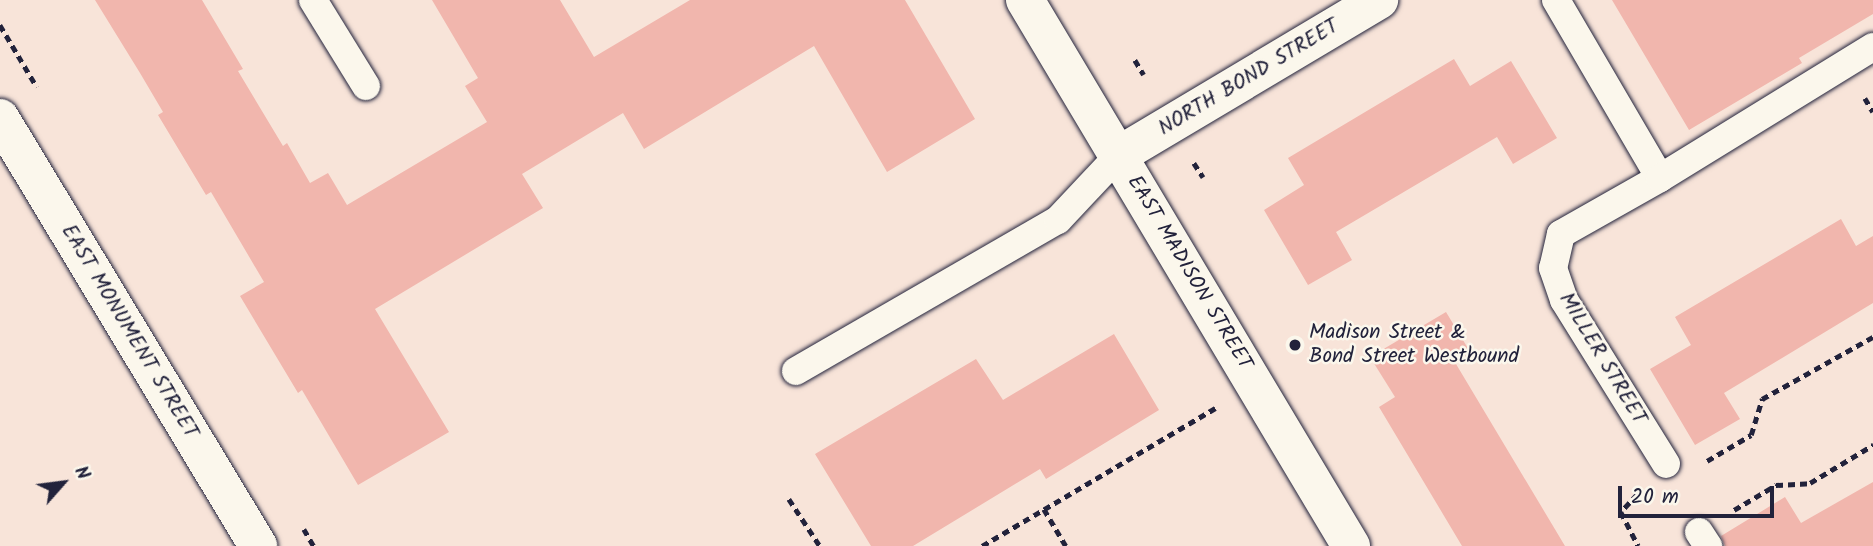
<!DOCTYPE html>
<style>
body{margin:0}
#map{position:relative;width:1873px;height:546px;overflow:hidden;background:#f8e4d9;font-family:Kalam,sans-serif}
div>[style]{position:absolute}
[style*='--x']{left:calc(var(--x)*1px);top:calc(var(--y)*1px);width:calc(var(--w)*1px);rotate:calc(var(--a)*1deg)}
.building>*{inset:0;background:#f1b6ad}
.path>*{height:4.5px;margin-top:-2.25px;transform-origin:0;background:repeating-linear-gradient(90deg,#22223b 0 7px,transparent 0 12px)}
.roads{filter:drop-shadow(0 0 2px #22223b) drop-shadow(0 0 2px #22223b)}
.lane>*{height:28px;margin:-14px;padding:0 14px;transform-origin:14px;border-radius:14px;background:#fbf7ec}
.street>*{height:38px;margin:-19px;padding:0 19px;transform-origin:19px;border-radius:19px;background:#fbf7ec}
.primary>*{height:38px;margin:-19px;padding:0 19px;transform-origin:19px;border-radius:19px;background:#fbf7ec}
.dots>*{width:19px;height:19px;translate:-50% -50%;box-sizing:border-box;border:4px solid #fbf7ec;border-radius:50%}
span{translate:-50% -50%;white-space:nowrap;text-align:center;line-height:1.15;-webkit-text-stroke:5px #fbf7ec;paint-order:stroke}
.street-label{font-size:21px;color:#22223b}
.poi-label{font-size:21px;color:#22223b}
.left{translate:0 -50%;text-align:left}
.north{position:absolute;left:28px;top:448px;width:70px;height:70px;-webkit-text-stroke:5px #fbf7ec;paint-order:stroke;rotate:62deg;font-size:19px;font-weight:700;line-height:28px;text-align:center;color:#22223b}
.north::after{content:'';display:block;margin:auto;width:24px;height:32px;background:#22223b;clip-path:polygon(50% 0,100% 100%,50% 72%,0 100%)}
.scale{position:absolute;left:1618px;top:486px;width:156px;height:32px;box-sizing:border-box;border:4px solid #22223b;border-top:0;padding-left:9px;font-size:21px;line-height:24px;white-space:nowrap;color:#22223b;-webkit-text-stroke:5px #fbf7ec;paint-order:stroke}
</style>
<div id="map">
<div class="building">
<div style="clip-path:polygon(95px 0,202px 0,243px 69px,238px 71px,283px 146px,287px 143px,310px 183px,328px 173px,347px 205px,487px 122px,465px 86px,478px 78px,432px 0,560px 0,594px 57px,690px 0,905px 0,975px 119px,887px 172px,814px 46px,644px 149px,623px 113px,522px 174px,543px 208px,375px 309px,449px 432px,358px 485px,302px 390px,298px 393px,240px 296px,264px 282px,211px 192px,206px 195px,158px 115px,163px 112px,140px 73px)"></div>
<div style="clip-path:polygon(1612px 0,1873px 0,1873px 14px,1799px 58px,1802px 63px,1689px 130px)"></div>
<div style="clip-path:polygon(1454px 59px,1470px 86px,1511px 61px,1557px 138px,1513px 164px,1497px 137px,1336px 232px,1352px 260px,1308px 285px,1264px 210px,1304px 185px,1288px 158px)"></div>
<div style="clip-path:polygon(1841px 219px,1856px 246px,1873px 236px,1873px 303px,1724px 393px,1740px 419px,1695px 445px,1650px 369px,1691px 345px,1675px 317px)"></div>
<div style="clip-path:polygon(1446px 312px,1472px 355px,1456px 364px,1565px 546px,1462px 546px,1379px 407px,1395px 397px,1370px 357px)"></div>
<div style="clip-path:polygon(1114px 334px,1159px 410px,1046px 479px,1040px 469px,913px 546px,871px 546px,815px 454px,976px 359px,1003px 400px)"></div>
<div style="clip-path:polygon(1873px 482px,1873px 546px,1725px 546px,1721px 536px,1785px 497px,1801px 523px)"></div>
</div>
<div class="path">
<div style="--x:0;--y:25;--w:72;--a:59.2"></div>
<div style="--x:1135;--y:60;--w:17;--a:59"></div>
<div style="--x:1865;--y:98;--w:16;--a:60"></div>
<div style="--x:1194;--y:163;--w:17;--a:57"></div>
<div style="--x:1707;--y:461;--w:51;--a:-30.6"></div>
<div style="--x:1751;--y:435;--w:38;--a:-73"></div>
<div style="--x:1762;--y:399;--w:127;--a:-29.2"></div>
<div style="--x:1638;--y:494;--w:25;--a:133"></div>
<div style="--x:1621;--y:512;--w:38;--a:63"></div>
<div style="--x:789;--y:499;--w:56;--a:56.6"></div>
<div style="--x:1044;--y:509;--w:43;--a:59.3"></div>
<div style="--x:1734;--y:510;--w:49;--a:-30.8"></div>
<div style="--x:1776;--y:485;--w:34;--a:-3"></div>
<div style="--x:1810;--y:483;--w:74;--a:-31.1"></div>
<div style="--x:304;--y:529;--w:20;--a:60"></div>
<div style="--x:982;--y:546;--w:271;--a:-30.6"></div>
</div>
<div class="roads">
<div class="lane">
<div style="--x:313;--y:0;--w:101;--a:58.4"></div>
<div style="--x:1556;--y:0;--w:206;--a:59.7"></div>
<div style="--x:1660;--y:178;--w:114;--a:150.5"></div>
<div style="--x:1561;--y:234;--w:35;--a:103"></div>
<div style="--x:1553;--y:268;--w:34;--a:71"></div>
<div style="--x:1564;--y:300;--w:193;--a:58.1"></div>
<div style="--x:1660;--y:178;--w:250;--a:-31.6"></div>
<div style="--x:796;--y:371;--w:302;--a:-30"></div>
<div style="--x:1058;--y:220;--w:89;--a:-46.8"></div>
<div style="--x:1699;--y:532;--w:17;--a:57"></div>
</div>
<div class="street">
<div style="--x:1119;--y:155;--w:303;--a:-30.8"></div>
</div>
<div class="primary">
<div style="--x:1025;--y:0;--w:636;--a:59.16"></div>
<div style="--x:0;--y:118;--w:500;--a:58.9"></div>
</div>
</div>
<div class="dots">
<div style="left:1295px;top:345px;background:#22223b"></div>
</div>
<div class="street-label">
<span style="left:1249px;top:78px;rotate:-31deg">NORTH BOND STREET</span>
<span style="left:1189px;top:273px;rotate:59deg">EAST MADISON STREET</span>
<span style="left:129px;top:332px;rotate:59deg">EAST MONUMENT STREET</span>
<span style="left:1602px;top:359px;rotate:59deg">MILLER STREET</span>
</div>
<div class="poi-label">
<span class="left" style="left:1309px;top:345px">Madison Street &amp;<br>Bond Street Westbound</span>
</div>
<div class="north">N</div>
<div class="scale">20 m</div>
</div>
